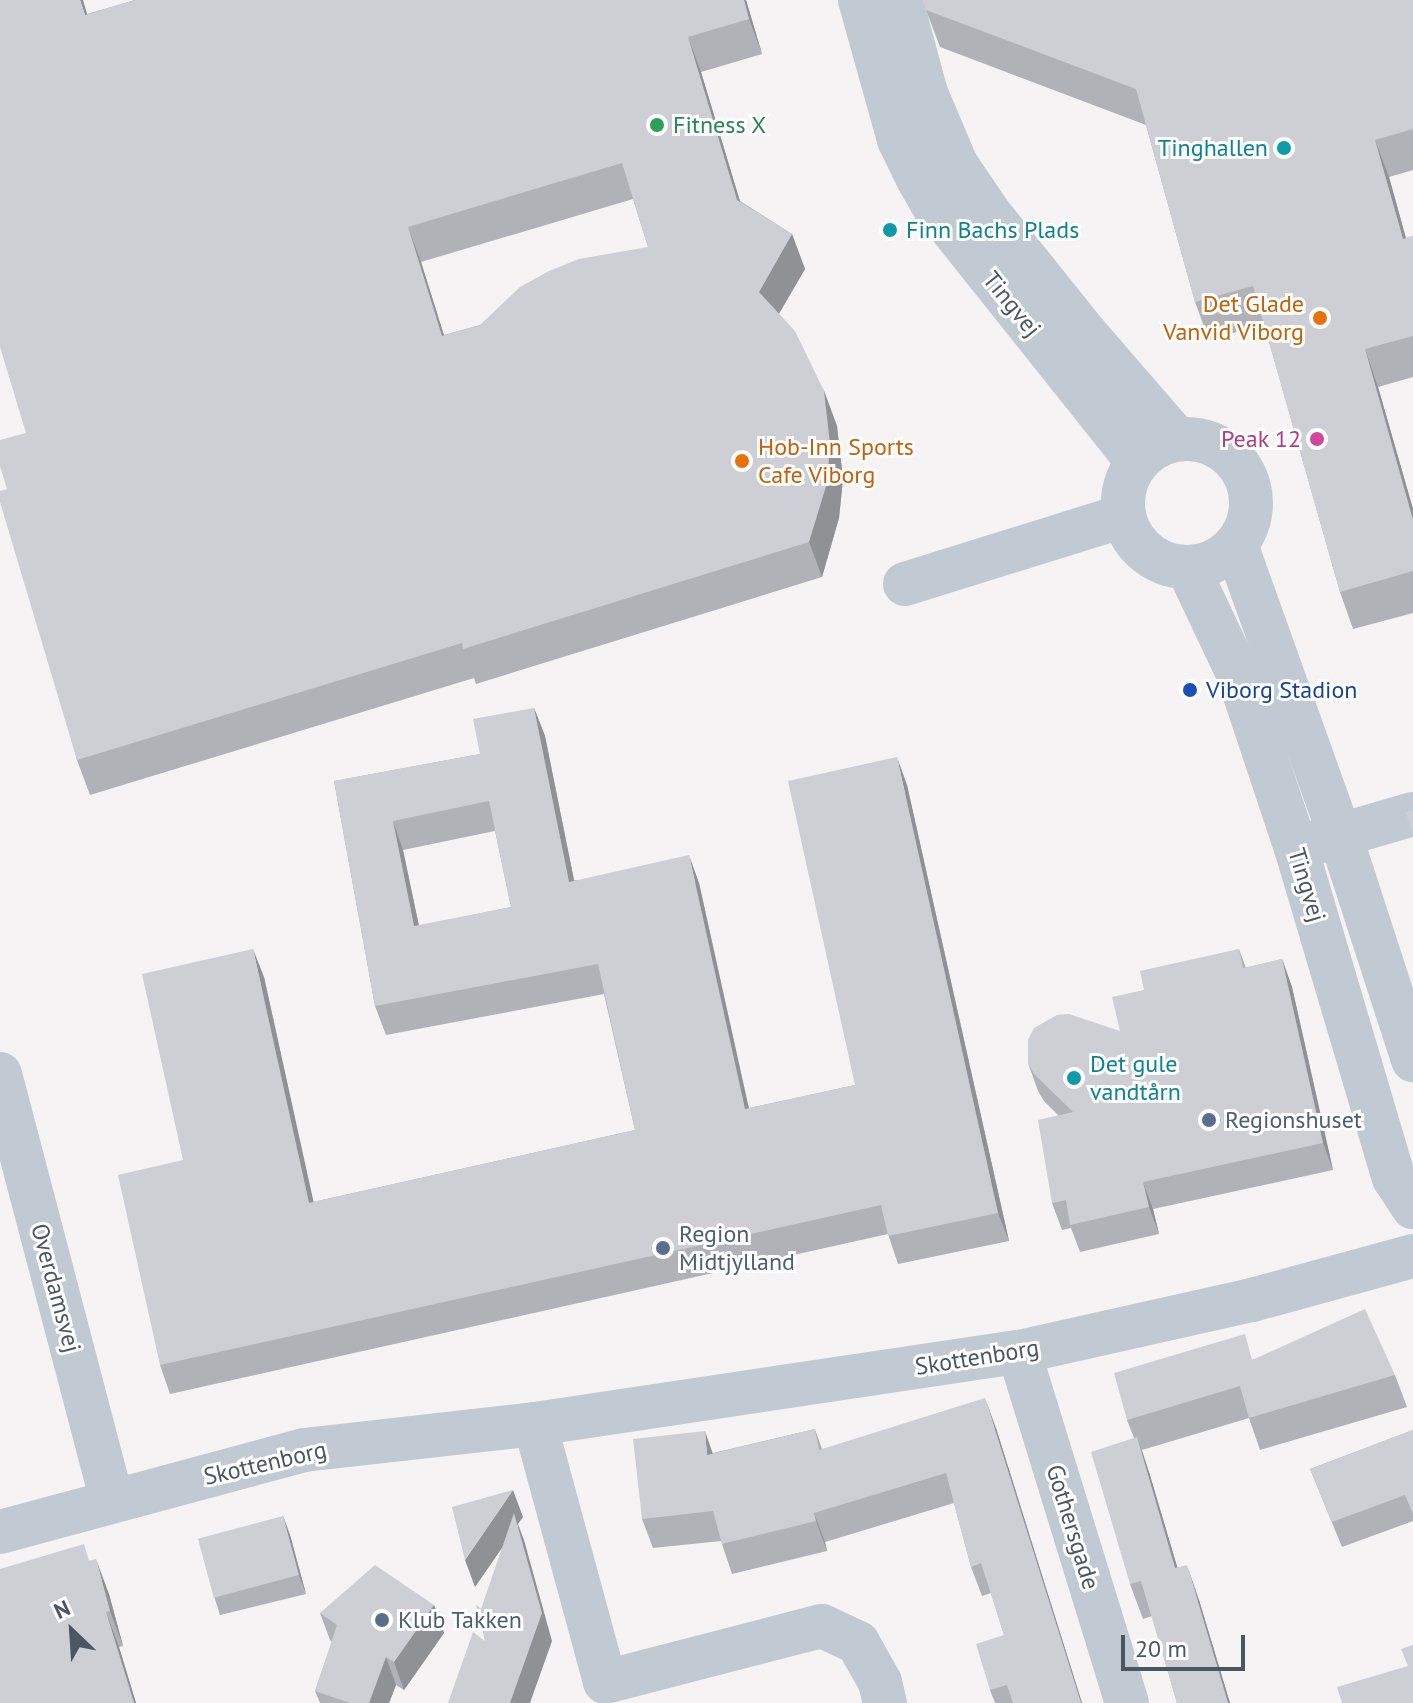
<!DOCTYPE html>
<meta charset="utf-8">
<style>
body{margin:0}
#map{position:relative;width:1413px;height:1703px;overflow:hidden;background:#f5f3f3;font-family:"PT Sans",sans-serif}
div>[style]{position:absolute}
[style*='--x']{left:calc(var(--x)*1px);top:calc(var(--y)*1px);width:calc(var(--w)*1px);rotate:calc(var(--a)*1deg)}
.minor>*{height:44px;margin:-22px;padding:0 22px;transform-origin:22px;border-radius:22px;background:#c1cad2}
.tertiary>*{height:44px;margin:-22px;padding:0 22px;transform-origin:22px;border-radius:22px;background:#c1cad2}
.tertiary>.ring{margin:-22px;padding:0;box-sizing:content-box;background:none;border:44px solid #c1cad2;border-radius:50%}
.wall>*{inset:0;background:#b0b2b7}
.shaded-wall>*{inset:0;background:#909195}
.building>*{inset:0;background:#cdcfd5;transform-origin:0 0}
.dots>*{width:22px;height:22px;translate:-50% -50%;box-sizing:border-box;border:4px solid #fff;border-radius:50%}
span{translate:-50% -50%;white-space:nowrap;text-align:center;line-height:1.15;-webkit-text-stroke:6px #fff;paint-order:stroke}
.leisure-label{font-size:24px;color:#27864d}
.left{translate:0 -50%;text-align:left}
.culture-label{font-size:24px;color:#0d838f}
.right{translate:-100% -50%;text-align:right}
.street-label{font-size:24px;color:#4a5661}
.food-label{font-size:24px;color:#c56008}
.hotel-label{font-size:24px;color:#b23c85}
.transit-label{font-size:24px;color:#164399}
.service-label{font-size:24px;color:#4e5e75}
.north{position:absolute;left:32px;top:1591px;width:80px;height:80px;-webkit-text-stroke:6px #fff;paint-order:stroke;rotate:335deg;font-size:22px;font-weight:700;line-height:32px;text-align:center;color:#4a5661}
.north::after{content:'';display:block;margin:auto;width:28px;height:36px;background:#4a5661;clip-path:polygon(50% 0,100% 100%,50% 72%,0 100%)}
.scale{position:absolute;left:1121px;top:1635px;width:124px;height:36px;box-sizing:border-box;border:4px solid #4a5661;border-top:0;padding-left:10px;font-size:24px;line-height:28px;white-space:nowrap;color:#4a5661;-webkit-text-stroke:6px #fff;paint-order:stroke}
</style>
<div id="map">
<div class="minor">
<div style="--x:905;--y:584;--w:228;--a:-17.3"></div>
<div style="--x:1296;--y:848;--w:122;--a:-16.2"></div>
<div style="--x:0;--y:1074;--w:441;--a:75.3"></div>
<div style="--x:1019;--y:1352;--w:367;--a:72.9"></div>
<div style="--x:535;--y:1424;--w:267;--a:74.8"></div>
<div style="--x:605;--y:1682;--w:224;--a:-14.5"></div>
<div style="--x:822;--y:1626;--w:40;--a:25"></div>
<div style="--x:858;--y:1643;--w:45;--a:60.6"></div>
<div style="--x:880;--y:1682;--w:22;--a:77"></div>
</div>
<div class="tertiary">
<div style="--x:860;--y:0;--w:145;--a:74.4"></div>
<div style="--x:899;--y:140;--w:43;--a:64"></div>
<div style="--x:918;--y:179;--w:34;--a:60"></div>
<div style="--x:935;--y:208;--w:324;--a:51.4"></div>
<div style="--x:901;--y:0;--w:96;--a:75"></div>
<div style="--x:926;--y:93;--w:77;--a:67.1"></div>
<div style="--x:956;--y:164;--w:59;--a:56"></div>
<div style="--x:989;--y:213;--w:155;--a:51.3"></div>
<div style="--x:1086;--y:334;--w:139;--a:49.1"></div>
<div class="ring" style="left:1123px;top:439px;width:84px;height:84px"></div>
<div style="--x:1236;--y:545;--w:308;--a:70.3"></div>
<div style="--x:1340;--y:835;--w:237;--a:72"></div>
<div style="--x:1188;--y:568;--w:117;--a:64.7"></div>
<div style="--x:1238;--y:674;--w:183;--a:71.6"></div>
<div style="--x:1296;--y:848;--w:344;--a:73.5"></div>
<div style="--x:1394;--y:1178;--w:35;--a:57"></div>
<div style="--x:0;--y:1532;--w:315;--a:-15.1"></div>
<div style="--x:304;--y:1450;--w:232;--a:-6.4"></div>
<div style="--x:535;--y:1424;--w:489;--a:-8.5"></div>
<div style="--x:1019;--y:1352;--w:239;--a:-12.6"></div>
<div style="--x:1252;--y:1300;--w:167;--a:-15.3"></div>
</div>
<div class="wall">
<div style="clip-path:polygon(evenodd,135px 0,746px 0,762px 54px,701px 72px,740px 201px,792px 234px,805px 269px,779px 314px,824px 391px,837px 426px,843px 479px,839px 518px,822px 577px,476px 684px,474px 678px,90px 795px,77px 760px,7px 489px,26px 433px,87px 14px,135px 0,633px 199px,648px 247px,480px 325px,444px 335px,421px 262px,633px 199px)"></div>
<div style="clip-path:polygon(1413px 0,1413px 170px,1389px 177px,1406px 238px,1413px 236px,1413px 377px,1378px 387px,1413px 509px,1413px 613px,1353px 629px,1340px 592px,1264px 324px,1209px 340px,1195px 302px,1146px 125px,940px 47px,926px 10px)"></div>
<div style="clip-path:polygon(evenodd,534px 708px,545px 736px,574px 880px,699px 883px,749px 1108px,855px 1085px,907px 785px,1009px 1241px,898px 1264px,888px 1234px,170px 1394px,160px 1365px,183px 1160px,264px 977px,313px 1202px,635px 1130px,604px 994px,386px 1035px,375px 1006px,334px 781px,480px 754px,534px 708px,495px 831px,511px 907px,419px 926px,403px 850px,495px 831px)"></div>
<div style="clip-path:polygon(1239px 949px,1246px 968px,1282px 959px,1292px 987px,1333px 1170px,1153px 1209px,1159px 1234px,1080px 1252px,1071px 1228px,1062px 1230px,1052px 1203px,1058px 1115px,1044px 1101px,1038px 1091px,1028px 1063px,1120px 1031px,1144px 990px)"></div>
<div style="clip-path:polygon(1254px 1359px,1395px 1375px,1407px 1407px,1260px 1450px,1249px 1418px,1142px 1450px,1149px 1472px,1177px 1567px,1199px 1600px,1230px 1703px,1177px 1703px,1152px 1616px,1143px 1619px,1130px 1584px,1134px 1438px,1127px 1420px)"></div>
<div style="clip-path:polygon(996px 1428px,1082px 1703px,995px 1703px,990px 1690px,1004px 1635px,991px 1593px,982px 1596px,971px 1567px,954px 1503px,825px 1542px,827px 1551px,732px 1574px,721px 1541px,653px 1548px,642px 1519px,713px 1453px,815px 1429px,822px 1449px)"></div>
<div style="clip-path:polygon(1413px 1430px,1413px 1521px,1342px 1547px,1310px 1469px)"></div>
<div style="clip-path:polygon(283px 1516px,290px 1535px,306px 1594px,220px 1615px,214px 1596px)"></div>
<div style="clip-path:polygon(90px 1560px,109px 1594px,123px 1646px,119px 1647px,136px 1703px,0 1703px)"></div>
<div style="clip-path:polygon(434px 1605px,444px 1633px,404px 1690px,396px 1685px,389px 1703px,320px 1703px,315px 1691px,332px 1642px,330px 1640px,320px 1613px)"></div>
</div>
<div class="shaded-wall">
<div style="clip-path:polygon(80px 0,83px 0,98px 50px,85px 15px)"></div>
<div style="clip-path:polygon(744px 0,746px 0,762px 54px,749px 19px)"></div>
<div style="clip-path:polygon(688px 37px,701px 72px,750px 235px,737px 200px)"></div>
<div style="clip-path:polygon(1375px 140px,1389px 177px,1413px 264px,1403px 239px)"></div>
<div style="clip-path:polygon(408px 227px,421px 262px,455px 371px,442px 336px)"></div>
<div style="clip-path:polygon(792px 234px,805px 269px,771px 327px,759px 292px)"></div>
<div style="clip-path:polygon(1365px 349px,1378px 387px,1413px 509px,1413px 520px)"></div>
<div style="clip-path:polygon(824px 391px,837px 426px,843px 479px,839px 518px,822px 577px,809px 542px)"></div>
<div style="clip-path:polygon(534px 708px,545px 736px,580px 910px,569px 882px)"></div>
<div style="clip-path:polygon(897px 757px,907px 785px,1009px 1241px,998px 1213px)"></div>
<div style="clip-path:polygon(393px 821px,403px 850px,425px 955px,414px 926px)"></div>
<div style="clip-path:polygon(689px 855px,699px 883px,755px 1137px,745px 1109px)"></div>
<div style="clip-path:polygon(253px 949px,264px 977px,320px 1231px,309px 1203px)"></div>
<div style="clip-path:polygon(1282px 959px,1292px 987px,1333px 1170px,1323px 1143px)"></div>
<div style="clip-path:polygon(1143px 1182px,1153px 1209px,1159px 1234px,1149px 1207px)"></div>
<div style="clip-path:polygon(985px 1398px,996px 1428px,1082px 1703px,1081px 1703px)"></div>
<div style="clip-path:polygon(705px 1431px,715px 1460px,707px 1455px)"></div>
<div style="clip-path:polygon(1137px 1437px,1149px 1472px,1188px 1603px,1175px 1568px)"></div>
<div style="clip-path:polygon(513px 1490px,523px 1517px,518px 1524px,524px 1540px,552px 1641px,530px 1703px,510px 1703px,518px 1525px,475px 1587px,465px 1560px)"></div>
<div style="clip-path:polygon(814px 1513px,825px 1542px,827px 1551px,816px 1521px)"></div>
<div style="clip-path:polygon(283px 1516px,290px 1535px,306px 1594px,299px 1575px)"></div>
<div style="clip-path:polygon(96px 1559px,109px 1594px,123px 1646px,110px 1611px)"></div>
<div style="clip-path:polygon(1187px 1565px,1199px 1600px,1230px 1703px,1228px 1703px)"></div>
<div style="clip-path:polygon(434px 1605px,444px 1633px,404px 1690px,394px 1662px)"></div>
<div style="clip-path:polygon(106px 1612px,119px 1647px,136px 1703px,134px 1703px)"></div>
<div style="clip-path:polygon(386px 1657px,396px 1685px,389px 1703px,369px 1703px)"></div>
</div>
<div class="building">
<div style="clip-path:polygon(evenodd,0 0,80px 0,85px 15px,135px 0,744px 0,749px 19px,688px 37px,737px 200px,792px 234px,759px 292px,795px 331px,824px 391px,830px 444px,827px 483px,809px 542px,463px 649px,462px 643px,77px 760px,0 502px,0 491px,7px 489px,0 466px,0 440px,26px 433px,0 347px,0 0,622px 163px,648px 247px,579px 259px,549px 271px,520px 287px,480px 325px,442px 336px,408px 227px,622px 163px)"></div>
<div style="clip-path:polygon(923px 0,1413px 0,1413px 129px,1375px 140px,1403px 239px,1413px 236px,1413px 336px,1365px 349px,1413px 520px,1413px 571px,1340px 592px,1253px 286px,1195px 302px,1136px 89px,926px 10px)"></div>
<div style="clip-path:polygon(evenodd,534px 708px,569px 882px,689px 855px,745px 1109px,855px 1085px,788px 781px,897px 757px,998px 1213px,888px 1236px,881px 1205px,160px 1365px,118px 1175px,183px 1160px,142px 974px,253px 949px,309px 1203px,635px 1130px,598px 964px,375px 1006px,334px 781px,480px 754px,473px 719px,534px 708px,489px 801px,511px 907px,414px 926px,393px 821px,489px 801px)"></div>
<div style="clip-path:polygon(1413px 810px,1413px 837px,1406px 812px)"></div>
<div style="clip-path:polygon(1239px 949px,1243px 968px,1282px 959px,1323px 1143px,1143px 1182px,1149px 1207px,1070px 1225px,1066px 1200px,1052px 1203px,1038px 1120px,1073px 1112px,1034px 1074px,1028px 1063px,1028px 1040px,1034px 1028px,1057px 1015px,1069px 1014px,1120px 1031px,1112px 997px,1144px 990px,1140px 971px)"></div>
<div style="clip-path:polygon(1365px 1309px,1395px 1375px,1249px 1418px,1240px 1386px,1127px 1420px,1114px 1373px,1245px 1334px,1252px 1360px)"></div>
<div style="clip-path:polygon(985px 1398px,1081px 1703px,1013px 1703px,1007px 1685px,990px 1690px,976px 1644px,1004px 1635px,981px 1563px,971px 1567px,946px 1473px,814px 1513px,816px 1521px,722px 1544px,713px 1511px,642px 1519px,633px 1439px,705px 1431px,707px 1455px,815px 1429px,819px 1450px)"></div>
<div style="clip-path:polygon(1413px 1430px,1413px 1514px,1405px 1495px,1332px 1522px,1310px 1469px)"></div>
<div style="clip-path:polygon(1137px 1437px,1175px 1568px,1187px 1565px,1228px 1703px,1177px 1703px,1141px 1581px,1130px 1584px,1091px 1452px)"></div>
<div style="clip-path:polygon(513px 1490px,465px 1560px,452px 1507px)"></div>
<div style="clip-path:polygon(514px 1513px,542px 1613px,510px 1703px,448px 1703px,473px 1632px,485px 1641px,476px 1604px,481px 1609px)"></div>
<div style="left:283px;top:1516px;width:61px;height:88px;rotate:75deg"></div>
<div style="clip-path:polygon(84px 1544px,89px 1561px,96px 1559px,110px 1611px,106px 1612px,134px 1703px,0 1703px,0 1569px)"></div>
<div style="clip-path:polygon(375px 1565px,434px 1605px,394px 1662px,386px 1657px,369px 1703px,350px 1703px,315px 1691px,337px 1625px,320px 1613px)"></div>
<div style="clip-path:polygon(1413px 1645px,1413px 1703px,1342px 1703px,1337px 1687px,1408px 1666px,1401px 1649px)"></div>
</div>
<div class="dots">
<div style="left:657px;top:125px;background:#2e9e5b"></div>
<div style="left:1284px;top:148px;background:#0f9aa8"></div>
<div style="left:890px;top:230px;background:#0f9aa8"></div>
<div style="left:1320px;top:318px;background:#e8710a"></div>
<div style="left:1317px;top:439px;background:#d1479c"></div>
<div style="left:742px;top:461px;background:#e8710a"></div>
<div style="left:1190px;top:690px;background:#1a4fb4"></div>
<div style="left:1074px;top:1078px;background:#0f9aa8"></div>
<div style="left:1209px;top:1120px;background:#5c6f8a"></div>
<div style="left:663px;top:1248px;background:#5c6f8a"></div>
<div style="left:382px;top:1620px;background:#5c6f8a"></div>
</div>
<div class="leisure-label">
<span class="left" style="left:673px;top:125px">Fitness X</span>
</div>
<div class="culture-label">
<span class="right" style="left:1268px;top:148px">Tinghallen</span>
<span class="left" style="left:906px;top:230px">Finn Bachs Plads</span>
<span class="left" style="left:1090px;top:1078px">Det gule<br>vandtårn</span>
</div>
<div class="street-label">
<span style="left:1012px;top:304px;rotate:51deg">Tingvej</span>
<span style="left:1307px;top:885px;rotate:73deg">Tingvej</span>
<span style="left:56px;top:1288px;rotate:75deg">Overdamsvej</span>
<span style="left:977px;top:1357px;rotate:-9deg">Skottenborg</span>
<span style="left:265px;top:1463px;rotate:-13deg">Skottenborg</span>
<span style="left:1073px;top:1527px;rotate:73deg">Gothersgade</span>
</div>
<div class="food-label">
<span class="right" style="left:1304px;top:318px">Det Glade<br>Vanvid Viborg</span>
<span class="left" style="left:758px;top:461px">Hob-Inn Sports<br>Cafe Viborg</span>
</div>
<div class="hotel-label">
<span class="right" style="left:1301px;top:439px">Peak 12</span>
</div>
<div class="transit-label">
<span class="left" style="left:1206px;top:690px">Viborg Stadion</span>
</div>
<div class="service-label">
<span class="left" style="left:1225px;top:1120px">Regionshuset</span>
<span class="left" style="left:679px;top:1248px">Region<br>Midtjylland</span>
<span class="left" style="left:398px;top:1620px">Klub Takken</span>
</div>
<div class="north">N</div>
<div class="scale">20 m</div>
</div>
